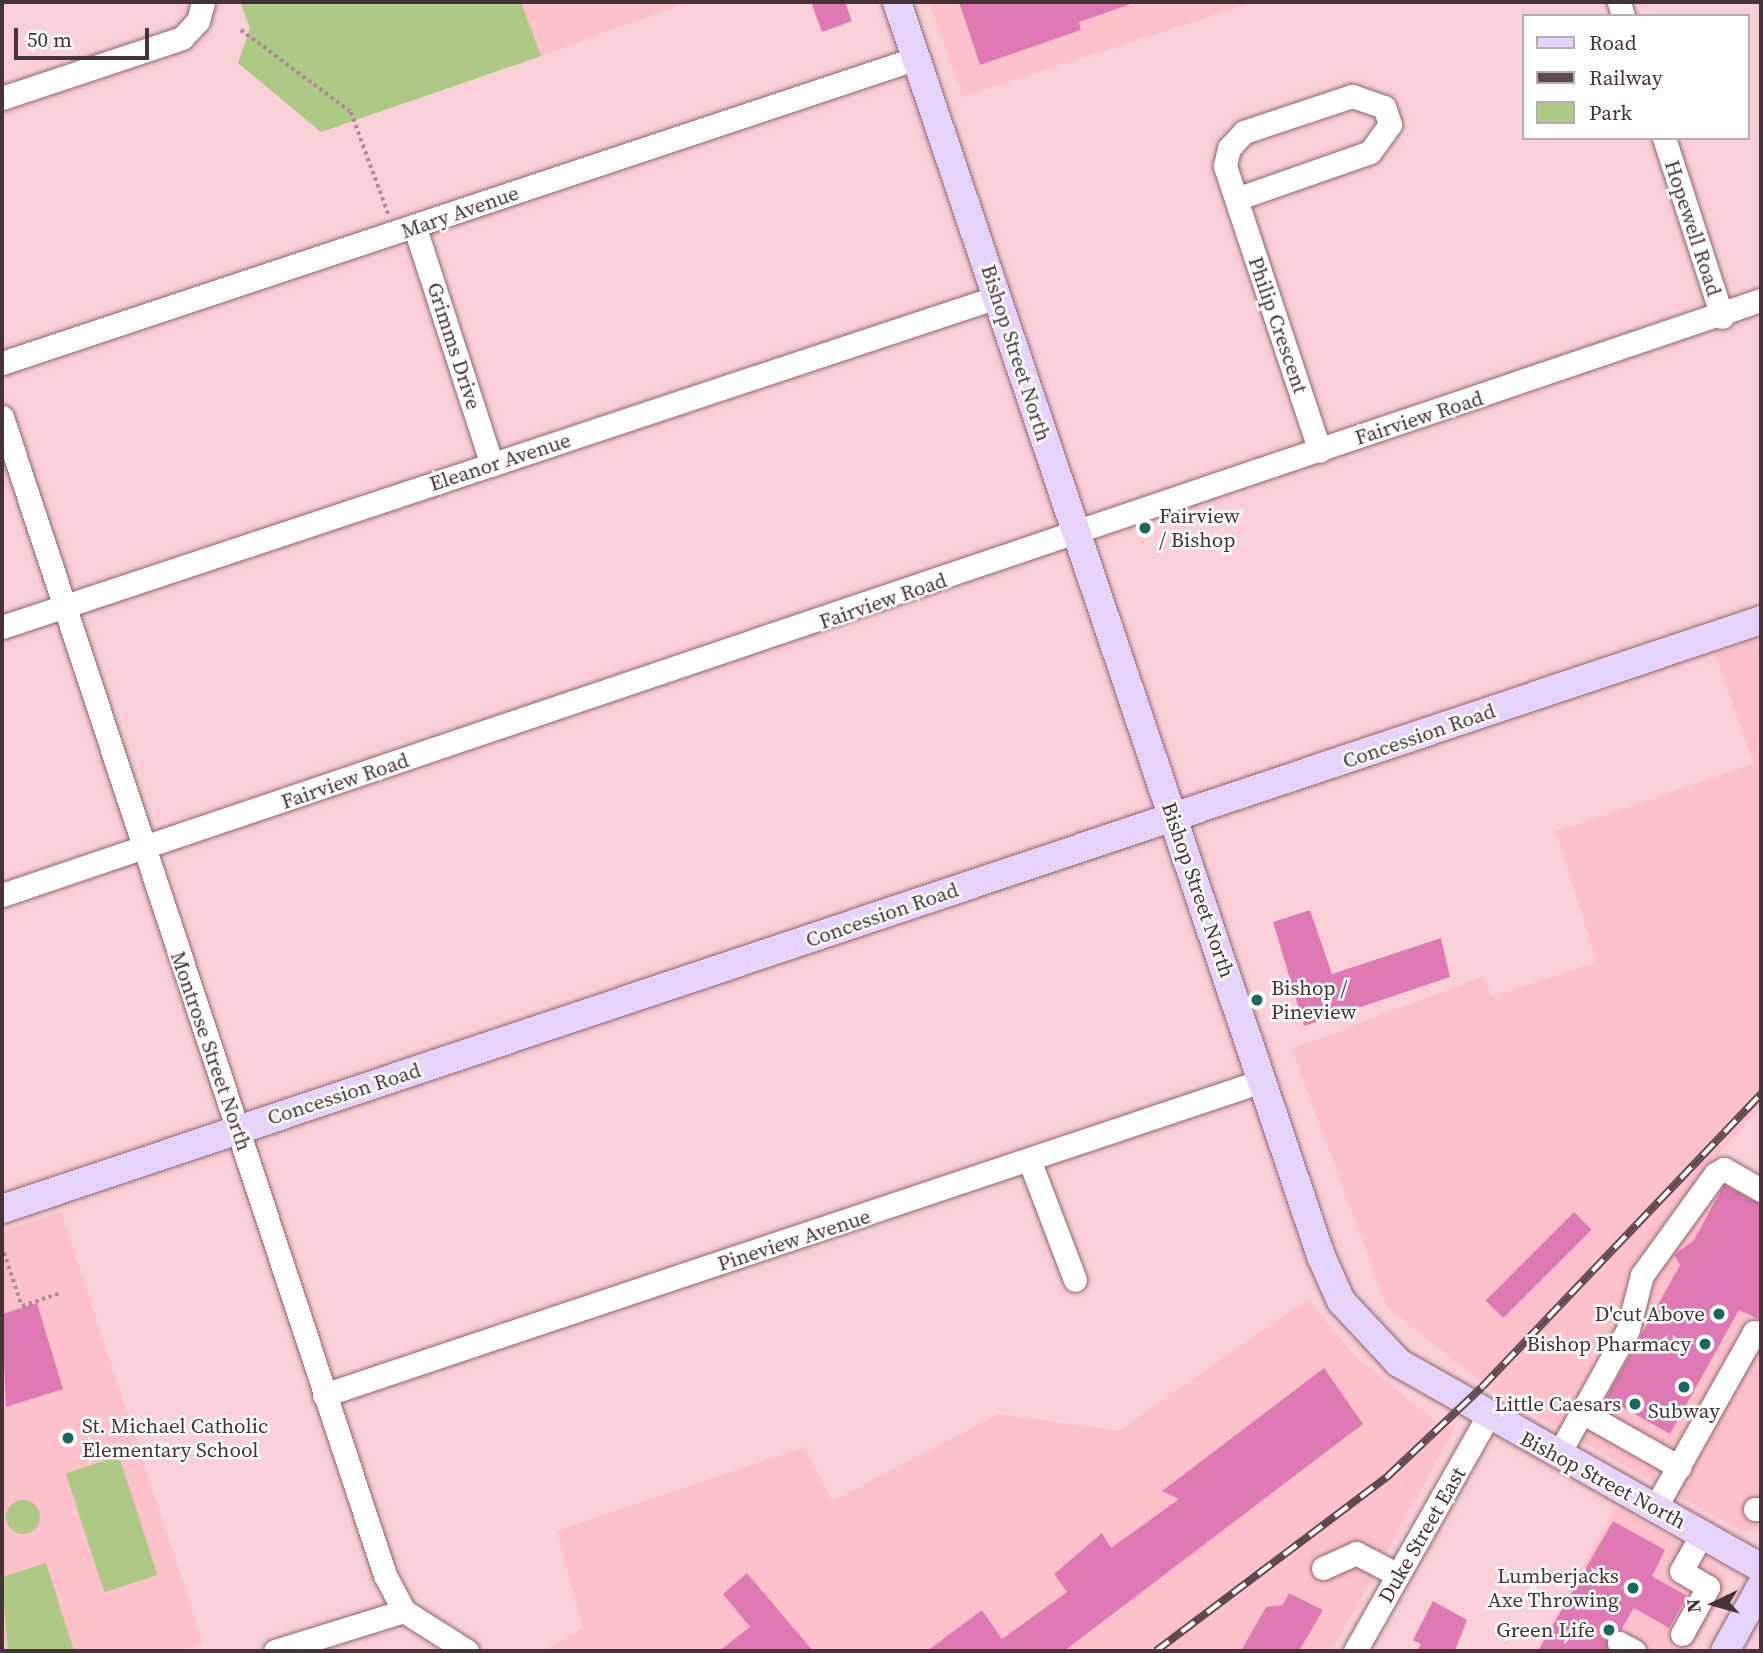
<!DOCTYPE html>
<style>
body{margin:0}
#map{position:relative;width:1763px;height:1653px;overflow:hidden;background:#f9d0d7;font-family:"Source Serif 4",serif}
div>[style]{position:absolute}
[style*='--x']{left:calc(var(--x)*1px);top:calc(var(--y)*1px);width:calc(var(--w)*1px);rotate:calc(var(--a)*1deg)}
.built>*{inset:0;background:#fdc1cc}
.green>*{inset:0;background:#aec985;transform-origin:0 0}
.round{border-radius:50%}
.building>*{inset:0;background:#df79b4;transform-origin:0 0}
.path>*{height:3.5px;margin-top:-1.75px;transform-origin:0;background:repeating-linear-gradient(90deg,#ac8c91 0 3.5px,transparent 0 7px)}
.roads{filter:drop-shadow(0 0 2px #91646d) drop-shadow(0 0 2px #91646d)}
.minor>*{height:23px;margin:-11.5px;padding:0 11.5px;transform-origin:11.5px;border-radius:11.5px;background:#fff}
.major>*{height:28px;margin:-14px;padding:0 14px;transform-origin:14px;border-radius:14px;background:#e5d3fa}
.rail>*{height:8px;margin-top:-4px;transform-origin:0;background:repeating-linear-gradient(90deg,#fdfdfd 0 16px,#5f494d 0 32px);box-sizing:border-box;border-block:2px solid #5f494d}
.dots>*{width:19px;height:19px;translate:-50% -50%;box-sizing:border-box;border:4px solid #fdfdfd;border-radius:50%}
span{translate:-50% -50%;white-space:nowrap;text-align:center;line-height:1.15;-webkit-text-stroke:5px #fdfdfd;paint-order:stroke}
.street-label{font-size:21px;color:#473337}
.poi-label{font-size:21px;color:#473337}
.left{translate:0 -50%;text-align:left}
.right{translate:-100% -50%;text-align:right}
.frame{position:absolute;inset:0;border:4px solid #473337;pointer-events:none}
.legend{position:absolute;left:1522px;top:14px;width:228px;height:126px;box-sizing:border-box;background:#fdfdfd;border:2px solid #b4acae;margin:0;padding:9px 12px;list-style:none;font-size:21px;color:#473337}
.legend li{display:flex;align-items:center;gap:14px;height:35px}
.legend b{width:35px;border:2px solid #b4acae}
.north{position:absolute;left:1679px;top:1569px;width:70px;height:70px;-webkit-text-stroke:5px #fdfdfd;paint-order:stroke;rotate:265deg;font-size:19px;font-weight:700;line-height:28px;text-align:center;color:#473337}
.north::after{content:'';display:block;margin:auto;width:24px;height:32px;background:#473337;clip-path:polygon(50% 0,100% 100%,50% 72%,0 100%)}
.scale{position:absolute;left:14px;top:28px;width:135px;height:32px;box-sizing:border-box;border:4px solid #473337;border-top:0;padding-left:9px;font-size:21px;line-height:24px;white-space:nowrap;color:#473337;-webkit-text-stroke:5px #fdfdfd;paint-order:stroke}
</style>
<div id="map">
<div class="built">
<div style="clip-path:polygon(521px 2px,688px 2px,541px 56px)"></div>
<div style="clip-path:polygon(929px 2px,1253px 2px,963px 97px)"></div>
<div style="clip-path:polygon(1761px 639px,1761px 1105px,1715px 1158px,1761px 1184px,1761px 1527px,1743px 1532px,1495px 1393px,1387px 1307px,1292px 1049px,1484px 976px,1491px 996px,1597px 962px,1556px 831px,1754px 764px,1715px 654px)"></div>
<div style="clip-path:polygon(61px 1212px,203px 1644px,178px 1651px,2px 1651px,2px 1231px)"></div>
<div style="clip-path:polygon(1308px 1299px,1354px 1355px,1435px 1421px,1455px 1427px,1332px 1651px,541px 1651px,583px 1629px,557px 1531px,804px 1447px,832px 1501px,999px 1414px,1118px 1431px)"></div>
<div style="clip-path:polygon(1616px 1507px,1710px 1560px,1725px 1577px,1726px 1587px,1691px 1651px,1536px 1651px)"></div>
</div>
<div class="green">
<div style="clip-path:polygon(240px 2px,521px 2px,541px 56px,321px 132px,238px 63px,250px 28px)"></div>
<div style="left:119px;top:1456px;width:125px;height:56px;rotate:72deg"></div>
<div class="round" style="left:6px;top:1500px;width:34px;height:34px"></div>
<div style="clip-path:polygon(46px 1563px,74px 1651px,8px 1651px,2px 1577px)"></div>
</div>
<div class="building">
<div style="clip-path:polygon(811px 2px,845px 2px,852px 21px,822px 32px)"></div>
<div style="clip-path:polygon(959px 2px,1131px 2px,1131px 4px,1079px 22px,1081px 30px,980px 65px)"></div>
<div style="clip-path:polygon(1310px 910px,1332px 974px,1441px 938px,1450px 977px,1304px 1026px,1273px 922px)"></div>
<div style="clip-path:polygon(1724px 1185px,1761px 1204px,1761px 1320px,1739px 1310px,1670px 1434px,1606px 1398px,1680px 1265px,1674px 1255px,1694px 1240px)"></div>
<div style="left:1574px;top:1212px;width:25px;height:125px;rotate:45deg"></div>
<div style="clip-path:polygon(37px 1303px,63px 1389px,6px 1407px,2px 1314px)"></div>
<div style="clip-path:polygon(1324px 1368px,1363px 1424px,1064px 1651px,927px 1651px,982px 1610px,1002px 1639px,1067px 1592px,1054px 1574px,1102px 1533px,1111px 1548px,1179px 1499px,1162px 1491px)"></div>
<div style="clip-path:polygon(1613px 1521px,1665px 1550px,1652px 1576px,1687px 1596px,1669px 1628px,1634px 1608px,1621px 1630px,1607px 1636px,1608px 1651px,1538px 1651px)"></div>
<div style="clip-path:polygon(747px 1573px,813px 1651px,719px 1651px,750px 1627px,723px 1594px)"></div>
<div style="clip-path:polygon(1289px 1593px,1323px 1610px,1299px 1651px,1241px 1651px,1266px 1607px,1283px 1605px)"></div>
<div style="clip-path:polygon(1433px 1601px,1467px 1620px,1455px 1651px,1417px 1651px,1421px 1644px,1413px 1640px)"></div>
</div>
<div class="path">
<div style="--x:241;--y:30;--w:137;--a:36.7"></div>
<div style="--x:351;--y:112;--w:111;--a:69.9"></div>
<div style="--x:2;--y:1246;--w:63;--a:71.6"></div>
<div style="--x:22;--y:1306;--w:40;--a:-18.9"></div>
</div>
<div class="roads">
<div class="minor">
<div style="--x:1619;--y:2;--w:15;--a:74"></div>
<div style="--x:2;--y:98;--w:190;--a:-18.4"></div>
<div style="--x:182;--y:38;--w:23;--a:-47"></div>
<div style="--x:198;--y:21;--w:20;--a:-75"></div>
<div style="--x:1664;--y:138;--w:188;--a:72"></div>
<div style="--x:1236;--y:199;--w:142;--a:-19.3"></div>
<div style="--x:1370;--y:152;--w:34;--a:-54"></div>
<div style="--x:1390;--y:124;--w:18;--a:-109"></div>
<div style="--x:1384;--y:107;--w:34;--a:-161"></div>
<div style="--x:1352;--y:96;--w:114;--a:161.6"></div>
<div style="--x:1244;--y:132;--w:22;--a:133"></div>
<div style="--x:1229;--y:148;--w:18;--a:103"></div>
<div style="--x:1225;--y:166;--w:300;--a:71.6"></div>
<div style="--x:415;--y:228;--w:249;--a:72"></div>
<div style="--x:2;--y:363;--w:964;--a:-18.43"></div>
<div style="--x:2;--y:417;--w:1220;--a:71.7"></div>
<div style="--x:385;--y:1575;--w:41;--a:62.2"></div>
<div style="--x:404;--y:1611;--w:75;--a:32.4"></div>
<div style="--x:2;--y:627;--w:1048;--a:-18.35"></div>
<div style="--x:2;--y:895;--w:1857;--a:-18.69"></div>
<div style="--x:1030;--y:1162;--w:126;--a:69.1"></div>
<div style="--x:324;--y:1395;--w:989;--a:-18.51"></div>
<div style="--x:1582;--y:1412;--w:112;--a:29.6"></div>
<div style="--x:1558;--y:1455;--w:144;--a:-60.9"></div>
<div style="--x:1628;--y:1329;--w:56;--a:-75.5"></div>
<div style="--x:1642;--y:1275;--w:125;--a:-54.1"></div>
<div style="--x:1715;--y:1174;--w:10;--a:-29"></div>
<div style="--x:1724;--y:1169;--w:43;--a:29.6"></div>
<div style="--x:1655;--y:1508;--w:202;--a:-60.6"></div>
<div style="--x:1754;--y:1332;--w:8;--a:30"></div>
<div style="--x:1755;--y:1509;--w:6;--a:0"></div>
<div style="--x:1323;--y:1568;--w:36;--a:-24"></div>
<div style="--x:1356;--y:1553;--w:47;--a:27.6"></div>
<div style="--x:1682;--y:1634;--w:54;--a:-61"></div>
<div style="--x:1708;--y:1587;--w:31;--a:-149"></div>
<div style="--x:1681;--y:1571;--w:43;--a:-60.4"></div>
<div style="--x:1619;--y:1643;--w:17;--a:28"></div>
<div style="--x:275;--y:1651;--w:135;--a:-17.2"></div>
<div style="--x:1355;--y:1651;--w:268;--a:-60.5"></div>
</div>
<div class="major">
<div style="--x:897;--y:2;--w:1324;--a:71.32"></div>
<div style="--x:1321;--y:1256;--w:49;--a:66"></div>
<div style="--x:1341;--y:1301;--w:85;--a:46.9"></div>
<div style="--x:1399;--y:1363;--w:416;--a:29.5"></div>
<div style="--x:2;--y:1209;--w:1855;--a:-18.51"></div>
<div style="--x:1725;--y:1651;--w:74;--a:-61"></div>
</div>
</div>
<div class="rail">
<div style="--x:1156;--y:1651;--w:291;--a:-37"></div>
<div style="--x:1388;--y:1476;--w:129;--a:-43.4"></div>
<div style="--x:1482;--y:1387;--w:405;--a:-46.4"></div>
</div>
<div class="dots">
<div style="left:1145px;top:528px;background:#1a655e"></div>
<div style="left:1257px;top:1000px;background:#1a655e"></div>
<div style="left:1719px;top:1314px;background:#1a655e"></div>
<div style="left:1705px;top:1344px;background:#1a655e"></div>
<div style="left:1684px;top:1387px;background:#1a655e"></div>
<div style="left:1635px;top:1404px;background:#1a655e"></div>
<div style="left:68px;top:1438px;background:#1a655e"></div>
<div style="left:1633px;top:1588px;background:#1a655e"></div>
<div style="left:1609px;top:1630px;background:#1a655e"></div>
</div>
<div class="street-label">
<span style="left:460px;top:212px;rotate:-19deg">Mary Avenue</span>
<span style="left:1693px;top:228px;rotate:72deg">Hopewell Road</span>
<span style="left:1278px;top:325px;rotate:71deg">Philip Crescent</span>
<span style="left:454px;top:346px;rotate:72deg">Grimms Drive</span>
<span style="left:1016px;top:353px;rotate:72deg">Bishop Street North</span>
<span style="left:1419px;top:418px;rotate:-18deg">Fairview Road</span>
<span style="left:500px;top:462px;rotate:-18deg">Eleanor Avenue</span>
<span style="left:883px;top:601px;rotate:-19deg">Fairview Road</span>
<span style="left:1419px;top:736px;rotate:-19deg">Concession Road</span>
<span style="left:345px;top:781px;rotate:-19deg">Fairview Road</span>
<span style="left:1198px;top:890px;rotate:71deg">Bishop Street North</span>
<span style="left:882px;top:915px;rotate:-19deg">Concession Road</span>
<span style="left:211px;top:1051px;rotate:71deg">Montrose Street North</span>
<span style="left:344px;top:1094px;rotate:-18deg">Concession Road</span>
<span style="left:794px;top:1240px;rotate:-18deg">Pineview Avenue</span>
<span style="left:1603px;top:1480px;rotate:28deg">Bishop Street North</span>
<span style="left:1422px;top:1535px;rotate:-60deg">Duke Street East</span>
</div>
<div class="poi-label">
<span class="left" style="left:1159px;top:528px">Fairview<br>/ Bishop</span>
<span class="left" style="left:1271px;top:1000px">Bishop /<br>Pineview</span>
<span class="right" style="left:1705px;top:1314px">D'cut Above</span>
<span class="right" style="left:1691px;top:1344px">Bishop Pharmacy</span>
<span class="right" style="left:1621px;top:1404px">Little Caesars</span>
<span style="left:1684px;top:1411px">Subway</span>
<span class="left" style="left:82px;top:1438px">St. Michael Catholic<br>Elementary School</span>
<span class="right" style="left:1619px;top:1588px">Lumberjacks<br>Axe Throwing</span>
<span class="right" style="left:1595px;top:1630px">Green Life</span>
</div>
<div class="frame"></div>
<ul class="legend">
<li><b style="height:9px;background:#e5d3fa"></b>Road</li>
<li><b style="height:9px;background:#5f494d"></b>Railway</li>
<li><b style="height:19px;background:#aec985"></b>Park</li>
</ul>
<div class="north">N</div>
<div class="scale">50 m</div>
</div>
